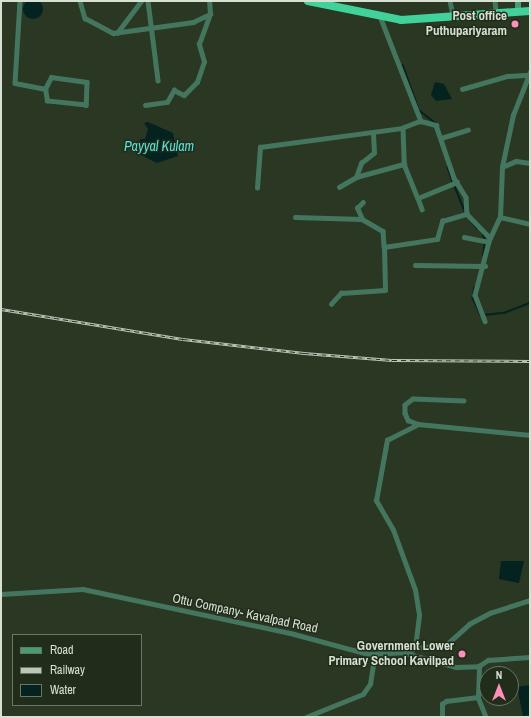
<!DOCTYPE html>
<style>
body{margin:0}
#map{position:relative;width:531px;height:718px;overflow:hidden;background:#2a3723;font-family:"Archivo Narrow",sans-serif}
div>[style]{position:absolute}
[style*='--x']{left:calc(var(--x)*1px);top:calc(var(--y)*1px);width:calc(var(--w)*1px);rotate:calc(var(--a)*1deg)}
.water>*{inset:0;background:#042220}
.round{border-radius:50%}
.stream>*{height:1.5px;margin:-0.75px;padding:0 0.75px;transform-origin:0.75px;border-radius:0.75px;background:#042220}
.street>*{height:4.5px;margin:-2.25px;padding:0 2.25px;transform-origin:2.25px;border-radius:2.25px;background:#44765f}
.secondary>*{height:6px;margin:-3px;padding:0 3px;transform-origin:3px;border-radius:3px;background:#469c77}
.highway>*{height:8px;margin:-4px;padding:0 4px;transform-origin:4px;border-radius:4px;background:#40d29a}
.rail>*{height:3px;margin-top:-1.5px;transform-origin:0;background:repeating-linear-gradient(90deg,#202d1a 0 4.5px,#bdc6b9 0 9px);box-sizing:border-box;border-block:1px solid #bdc6b9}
.dots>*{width:11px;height:11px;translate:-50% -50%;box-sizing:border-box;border:2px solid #202d1a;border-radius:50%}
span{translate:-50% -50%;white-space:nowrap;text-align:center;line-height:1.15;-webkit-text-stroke:3px #202d1a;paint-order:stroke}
.poi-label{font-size:13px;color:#d8e0d4;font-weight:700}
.right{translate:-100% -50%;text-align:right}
.street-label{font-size:13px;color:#d8e0d4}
.water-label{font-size:14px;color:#5be2dc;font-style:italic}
.frame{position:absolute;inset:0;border:2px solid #d8e0d4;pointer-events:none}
.legend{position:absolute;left:12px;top:634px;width:130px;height:72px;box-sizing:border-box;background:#202d1a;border:1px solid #6a7564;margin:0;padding:5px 7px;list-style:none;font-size:12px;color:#d8e0d4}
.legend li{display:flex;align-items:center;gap:8px;height:20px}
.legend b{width:20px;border:1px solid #6a7564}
.north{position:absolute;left:479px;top:666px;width:40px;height:40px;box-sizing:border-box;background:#202d1a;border:1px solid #6a7564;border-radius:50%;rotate:0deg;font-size:11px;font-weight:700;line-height:16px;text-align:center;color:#d8e0d4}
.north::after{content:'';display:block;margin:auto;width:14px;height:18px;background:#ff8eba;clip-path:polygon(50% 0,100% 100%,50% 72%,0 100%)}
</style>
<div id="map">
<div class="water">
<div class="round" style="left:23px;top:-1px;width:20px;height:20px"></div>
<div style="clip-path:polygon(435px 82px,444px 84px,452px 99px,436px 101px,431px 95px)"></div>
<div style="clip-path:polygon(148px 122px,173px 133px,178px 156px,157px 163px,139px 154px,140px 139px,145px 139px,148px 129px,144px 123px)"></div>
<div style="clip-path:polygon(501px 561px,524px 561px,519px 583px,499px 579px)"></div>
<div style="clip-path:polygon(530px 685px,530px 715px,523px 716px,517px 687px)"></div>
</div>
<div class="stream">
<div style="--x:403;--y:65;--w:45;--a:70.3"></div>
<div style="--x:419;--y:110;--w:23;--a:38"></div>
<div style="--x:448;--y:167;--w:16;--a:72"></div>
<div style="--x:454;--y:184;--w:29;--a:68"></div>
<div style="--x:468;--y:217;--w:14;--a:51"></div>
<div style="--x:483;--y:233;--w:7;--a:74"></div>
<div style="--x:483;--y:256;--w:14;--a:-82"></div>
<div style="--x:475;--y:287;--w:11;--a:100"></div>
<div style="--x:473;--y:298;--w:19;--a:65"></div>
<div style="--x:484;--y:315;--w:20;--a:-6"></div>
<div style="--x:504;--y:313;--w:28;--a:-21"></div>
</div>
<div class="street">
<div style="--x:20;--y:1;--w:82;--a:93.5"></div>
<div style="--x:15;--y:83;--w:31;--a:11"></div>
<div style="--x:80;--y:1;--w:18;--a:74"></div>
<div style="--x:85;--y:18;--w:32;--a:28"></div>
<div style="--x:113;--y:33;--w:81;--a:-7.8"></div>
<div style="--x:193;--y:22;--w:19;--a:-25"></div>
<div style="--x:148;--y:1;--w:80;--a:82.8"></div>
<div style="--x:450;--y:1;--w:14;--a:78"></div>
<div style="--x:495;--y:1;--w:10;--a:84"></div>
<div style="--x:380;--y:16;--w:113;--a:68.7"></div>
<div style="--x:421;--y:121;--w:16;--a:15"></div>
<div style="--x:436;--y:125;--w:56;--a:71.2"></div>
<div style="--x:454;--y:178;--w:22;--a:58"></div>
<div style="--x:466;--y:197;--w:17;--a:87"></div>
<div style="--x:467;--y:214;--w:33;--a:46"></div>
<div style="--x:490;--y:238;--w:59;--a:104.7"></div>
<div style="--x:475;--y:295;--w:28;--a:69"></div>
<div style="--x:117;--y:33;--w:40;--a:-53"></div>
<div style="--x:51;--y:77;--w:36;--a:8"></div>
<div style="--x:87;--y:82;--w:23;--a:92"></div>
<div style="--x:86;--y:105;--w:39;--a:-174"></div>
<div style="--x:47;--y:101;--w:12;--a:-99"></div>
<div style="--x:45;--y:89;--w:13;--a:-63"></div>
<div style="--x:462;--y:89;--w:47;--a:-16.1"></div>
<div style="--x:507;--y:76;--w:22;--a:-3"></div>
<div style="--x:145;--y:105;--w:22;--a:-8"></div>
<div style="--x:167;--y:102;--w:14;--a:-60"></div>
<div style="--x:174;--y:90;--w:11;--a:27"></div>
<div style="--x:184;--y:95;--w:18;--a:-45"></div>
<div style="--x:197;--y:82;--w:21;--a:-71"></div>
<div style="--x:204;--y:62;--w:19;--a:-106"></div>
<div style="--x:199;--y:44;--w:32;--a:-70"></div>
<div style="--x:210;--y:14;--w:13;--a:-94"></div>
<div style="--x:421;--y:121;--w:19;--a:159"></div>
<div style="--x:403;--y:128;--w:36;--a:88"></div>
<div style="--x:404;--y:164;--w:37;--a:68"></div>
<div style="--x:418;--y:198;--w:42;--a:-22.3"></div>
<div style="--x:441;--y:138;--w:28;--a:-17"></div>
<div style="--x:502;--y:167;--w:53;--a:-78.1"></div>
<div style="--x:513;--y:115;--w:46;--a:-68.4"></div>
<div style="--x:356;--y:177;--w:15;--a:-70"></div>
<div style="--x:361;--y:163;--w:16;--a:-38"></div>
<div style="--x:374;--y:153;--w:20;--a:-93"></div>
<div style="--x:339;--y:187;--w:20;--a:-30"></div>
<div style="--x:356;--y:177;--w:50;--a:-15.2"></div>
<div style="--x:257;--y:188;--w:41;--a:-85.8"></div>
<div style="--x:260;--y:147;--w:144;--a:-7.6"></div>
<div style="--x:418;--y:198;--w:12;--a:70"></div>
<div style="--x:295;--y:217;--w:67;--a:1.7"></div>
<div style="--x:362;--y:219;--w:24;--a:30"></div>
<div style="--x:383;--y:231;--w:16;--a:86"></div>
<div style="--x:384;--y:247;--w:54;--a:-8.6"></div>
<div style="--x:437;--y:239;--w:19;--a:-74"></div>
<div style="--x:442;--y:221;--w:26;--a:-16"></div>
<div style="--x:500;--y:217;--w:31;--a:13"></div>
<div style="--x:362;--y:219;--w:12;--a:-114"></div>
<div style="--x:357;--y:208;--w:8;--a:-45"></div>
<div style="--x:464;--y:237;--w:25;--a:11"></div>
<div style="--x:490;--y:238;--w:23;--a:-65"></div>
<div style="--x:500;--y:217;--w:50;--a:-87.7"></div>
<div style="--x:502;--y:167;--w:15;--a:-23"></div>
<div style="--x:516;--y:161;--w:14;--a:8"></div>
<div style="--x:415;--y:265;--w:70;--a:0.8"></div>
<div style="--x:331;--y:304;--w:15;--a:-48"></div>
<div style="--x:341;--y:293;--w:44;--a:-3.9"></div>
<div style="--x:385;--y:290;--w:43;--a:-91.3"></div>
<div style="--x:464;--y:401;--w:51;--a:-177.8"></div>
<div style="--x:413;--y:399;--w:10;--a:143"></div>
<div style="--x:405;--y:405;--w:8;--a:90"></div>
<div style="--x:405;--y:413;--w:8;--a:67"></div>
<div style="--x:408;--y:420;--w:11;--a:22"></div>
<div style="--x:418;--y:424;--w:113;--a:5.6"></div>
<div style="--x:1;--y:594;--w:82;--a:-3.5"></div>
<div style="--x:83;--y:589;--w:216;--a:12"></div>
<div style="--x:294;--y:634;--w:77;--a:15.1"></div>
<div style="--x:368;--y:654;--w:34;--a:-3"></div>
<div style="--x:402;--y:652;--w:56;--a:15.5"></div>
<div style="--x:456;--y:667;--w:23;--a:-2"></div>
<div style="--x:479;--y:666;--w:11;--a:-34"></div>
<div style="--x:488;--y:660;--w:42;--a:-4.1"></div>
<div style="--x:415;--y:648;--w:33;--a:-83"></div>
<div style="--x:419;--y:615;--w:25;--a:-99"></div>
<div style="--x:415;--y:590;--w:64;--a:-110.1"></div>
<div style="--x:393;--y:530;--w:34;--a:-120"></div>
<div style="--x:376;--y:501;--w:62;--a:-79.8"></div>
<div style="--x:387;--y:440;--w:35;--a:-27"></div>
<div style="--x:406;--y:654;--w:11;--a:-34"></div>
<div style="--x:415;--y:648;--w:31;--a:-6"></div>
<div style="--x:446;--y:645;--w:31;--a:-42"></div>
<div style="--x:469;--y:624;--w:24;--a:-28"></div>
<div style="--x:490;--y:613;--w:42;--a:-18"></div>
<div style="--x:478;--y:697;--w:31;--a:-88"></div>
<div style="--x:306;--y:717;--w:61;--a:-22"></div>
<div style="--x:363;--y:694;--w:12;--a:-55"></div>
<div style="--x:370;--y:684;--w:30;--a:-81"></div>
<div style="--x:442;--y:717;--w:13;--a:-90"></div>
<div style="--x:442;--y:704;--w:5;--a:-37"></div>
<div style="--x:446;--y:701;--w:32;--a:-7"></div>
<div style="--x:478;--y:697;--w:22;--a:68"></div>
</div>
<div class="secondary">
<div style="--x:518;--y:1;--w:9;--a:90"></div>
</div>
<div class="highway">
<div style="--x:308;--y:1;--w:95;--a:11.5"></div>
<div style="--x:401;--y:20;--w:129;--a:-4"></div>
</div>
<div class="rail">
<div style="--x:1;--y:309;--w:184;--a:9.4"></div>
<div style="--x:183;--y:339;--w:122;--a:6.6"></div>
<div style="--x:304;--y:353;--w:88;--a:4.5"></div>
<div style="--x:392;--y:360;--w:138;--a:0.4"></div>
</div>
<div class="dots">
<div style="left:515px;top:24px;background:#ff8eba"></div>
<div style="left:462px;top:654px;background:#ff8eba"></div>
</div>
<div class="poi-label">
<span class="right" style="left:507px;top:24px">Post office<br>Puthupariyaram</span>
<span class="right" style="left:454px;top:654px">Government Lower<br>Primary School Kavilpad</span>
</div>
<div class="street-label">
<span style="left:245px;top:614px;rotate:12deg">Ottu Company- Kavalpad Road</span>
</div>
<div class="water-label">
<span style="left:159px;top:146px">Payyal Kulam</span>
</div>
<div class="frame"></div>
<ul class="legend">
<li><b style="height:5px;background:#469c77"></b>Road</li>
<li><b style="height:5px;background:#bdc6b9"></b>Railway</li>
<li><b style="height:11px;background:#042220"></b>Water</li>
</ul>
<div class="north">N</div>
</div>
